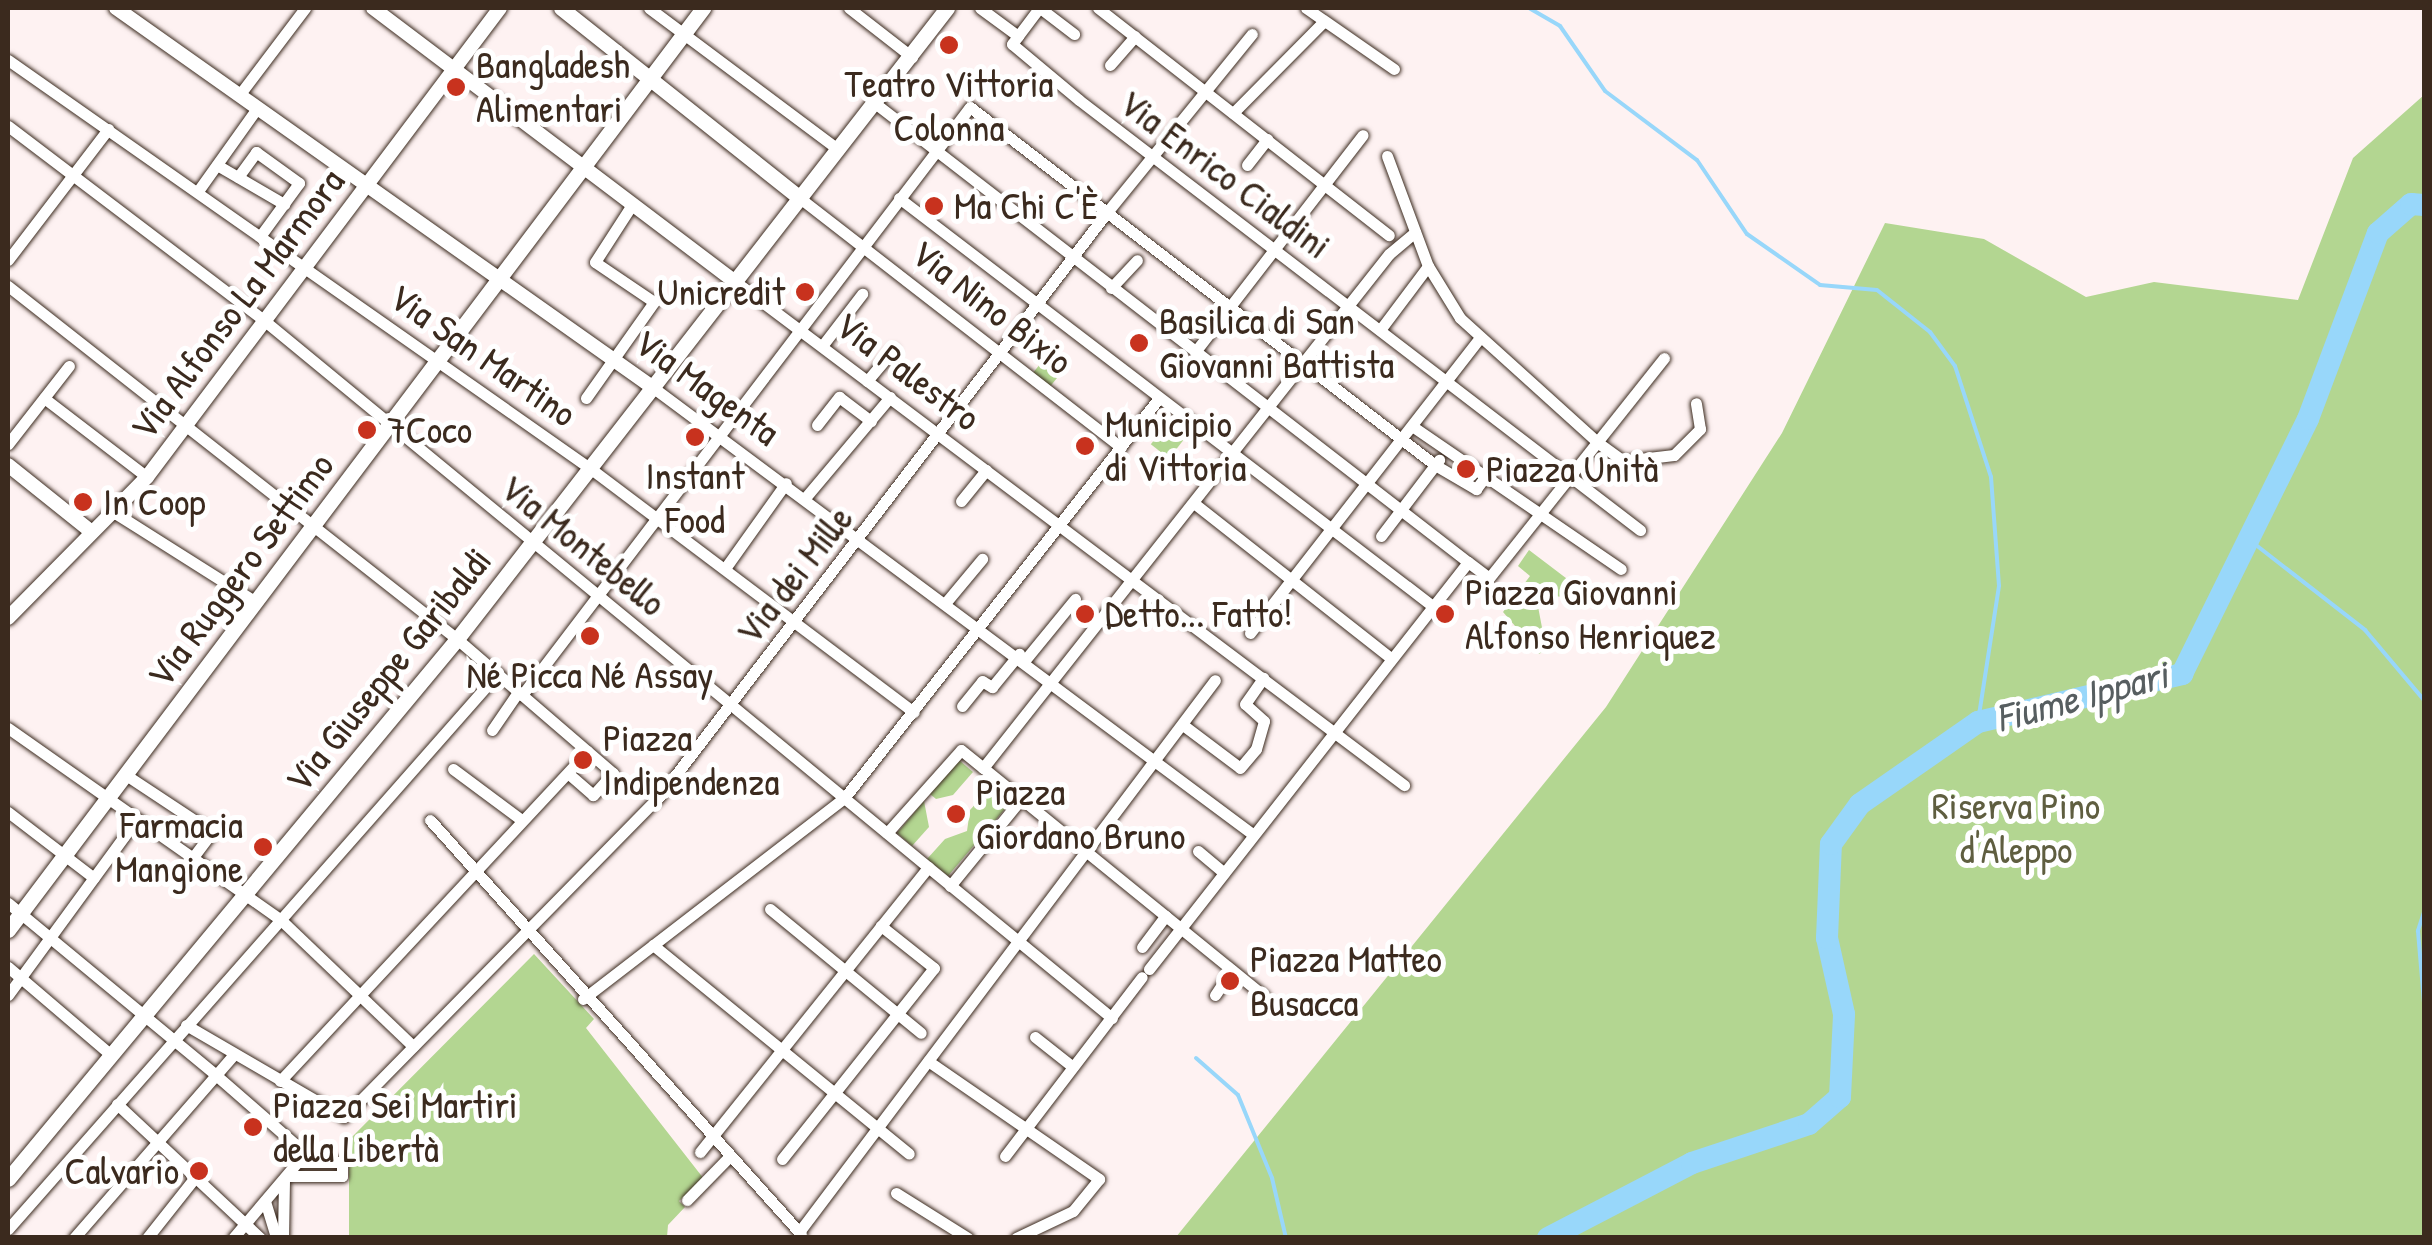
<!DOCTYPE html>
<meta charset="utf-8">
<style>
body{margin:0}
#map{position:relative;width:2432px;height:1245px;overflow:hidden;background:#fef2f2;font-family:"Patrick Hand",sans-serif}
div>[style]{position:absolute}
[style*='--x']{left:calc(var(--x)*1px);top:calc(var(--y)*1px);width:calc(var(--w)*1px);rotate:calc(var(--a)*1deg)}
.green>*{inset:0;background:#b3d691;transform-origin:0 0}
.stream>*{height:4px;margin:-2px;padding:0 2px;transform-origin:2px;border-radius:2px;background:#98d7fa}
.river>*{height:22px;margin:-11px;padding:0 11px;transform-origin:11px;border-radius:11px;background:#98d7fa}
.roads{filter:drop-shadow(0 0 2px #3b2a1e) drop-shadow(0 0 2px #3b2a1e)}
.minor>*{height:11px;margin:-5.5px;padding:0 5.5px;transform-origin:5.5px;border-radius:5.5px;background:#fff}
.tertiary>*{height:14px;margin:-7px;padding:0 7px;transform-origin:7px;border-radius:7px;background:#fff}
.secondary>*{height:15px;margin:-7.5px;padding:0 7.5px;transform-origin:7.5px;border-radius:7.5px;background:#fff}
.dots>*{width:28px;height:28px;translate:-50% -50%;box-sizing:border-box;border:5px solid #fff;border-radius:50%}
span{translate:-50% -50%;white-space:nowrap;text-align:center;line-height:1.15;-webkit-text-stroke:10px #fff;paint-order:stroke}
.poi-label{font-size:38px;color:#3b2a1e}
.left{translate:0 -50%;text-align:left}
.right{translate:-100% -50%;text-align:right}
.street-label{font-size:38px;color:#3b2a1e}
.park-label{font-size:38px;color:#5f5e40}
.water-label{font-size:40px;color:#575e60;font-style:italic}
.frame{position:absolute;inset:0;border:10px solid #3b2a1e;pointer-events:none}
</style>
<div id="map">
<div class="green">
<div style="clip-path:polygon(2424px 95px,2424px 1237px,1176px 1237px,1606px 707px,1782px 433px,1885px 223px,1984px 239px,2086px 297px,2154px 282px,2298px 300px,2353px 158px)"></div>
<div style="left:1053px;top:348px;width:22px;height:33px;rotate:39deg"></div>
<div style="left:1173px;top:416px;width:23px;height:36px;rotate:38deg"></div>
<div style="clip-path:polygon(1529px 550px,1583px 591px,1579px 597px,1536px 596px,1544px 638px,1554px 645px,1539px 654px,1503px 612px,1530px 576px,1518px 566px)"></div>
<div style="clip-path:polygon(959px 760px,973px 772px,953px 795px,936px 799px,930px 794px)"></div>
<div style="clip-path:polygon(991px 787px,1010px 803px,948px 876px,927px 859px,945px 839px,967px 831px,970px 810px)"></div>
<div style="clip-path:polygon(924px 801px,929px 827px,912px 846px,897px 833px)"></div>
<div style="clip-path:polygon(534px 954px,594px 1019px,586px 1028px,704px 1179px,679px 1201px,685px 1207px,668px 1225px,667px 1237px,349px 1238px,349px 1140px)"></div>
</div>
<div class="stream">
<div style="--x:1529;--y:8;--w:36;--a:30"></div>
<div style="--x:1560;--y:26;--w:79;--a:55.3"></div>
<div style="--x:1605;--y:91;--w:115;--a:36.9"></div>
<div style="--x:1697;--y:160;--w:89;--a:56"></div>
<div style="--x:1747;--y:234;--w:89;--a:34.9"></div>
<div style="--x:1820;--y:285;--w:57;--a:5"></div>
<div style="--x:1877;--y:290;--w:68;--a:38.4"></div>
<div style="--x:1930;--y:332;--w:42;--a:53.7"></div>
<div style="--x:1955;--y:366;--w:117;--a:72"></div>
<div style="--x:1991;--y:477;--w:109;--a:85.8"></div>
<div style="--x:1999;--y:586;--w:138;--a:98.8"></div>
<div style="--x:2247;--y:538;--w:150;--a:37.9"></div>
<div style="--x:2365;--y:630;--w:92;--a:49.9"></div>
<div style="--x:2424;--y:912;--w:20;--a:108"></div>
<div style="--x:2418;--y:931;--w:71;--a:85.2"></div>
<div style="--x:1196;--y:1058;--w:56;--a:41.4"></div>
<div style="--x:1238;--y:1095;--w:90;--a:67.7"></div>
<div style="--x:1272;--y:1178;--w:62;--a:76.9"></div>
</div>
<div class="river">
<div style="--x:1548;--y:1238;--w:162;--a:-27.5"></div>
<div style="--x:1692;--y:1163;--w:123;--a:-18.4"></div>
<div style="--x:1809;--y:1124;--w:41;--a:-41.1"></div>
<div style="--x:1840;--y:1097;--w:83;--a:-87.2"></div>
<div style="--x:1844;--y:1014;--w:78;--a:-102.6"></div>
<div style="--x:1827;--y:938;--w:94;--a:-87.6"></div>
<div style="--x:1831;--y:844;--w:49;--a:-54.1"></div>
<div style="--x:1860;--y:804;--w:144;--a:-34.8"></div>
<div style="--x:1978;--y:722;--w:210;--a:-13.2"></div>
<div style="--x:2182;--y:674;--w:284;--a:-63.7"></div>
<div style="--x:2308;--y:419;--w:199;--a:-69.4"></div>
<div style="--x:2378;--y:233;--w:44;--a:-41.3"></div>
<div style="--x:2411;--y:204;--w:13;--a:4"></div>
</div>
<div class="roads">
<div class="minor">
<div style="--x:649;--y:8;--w:237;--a:36.8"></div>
<div style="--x:849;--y:8;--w:80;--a:37.9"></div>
<div style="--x:980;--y:8;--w:47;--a:36.4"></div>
<div style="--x:1018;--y:36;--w:10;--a:127"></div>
<div style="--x:1012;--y:44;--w:87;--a:39.9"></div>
<div style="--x:1079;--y:100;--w:707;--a:37.47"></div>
<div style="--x:1040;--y:8;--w:43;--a:37.4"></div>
<div style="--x:1098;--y:8;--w:369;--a:38"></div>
<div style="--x:1306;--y:8;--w:107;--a:34.7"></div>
<div style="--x:1018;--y:36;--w:35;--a:-53"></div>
<div style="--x:8;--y:60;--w:712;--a:35.05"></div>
<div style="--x:591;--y:469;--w:404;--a:37"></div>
<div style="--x:1110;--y:65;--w:38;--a:-49"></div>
<div style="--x:240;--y:94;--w:108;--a:-52.9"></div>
<div style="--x:876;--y:104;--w:748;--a:37.73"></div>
<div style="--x:1233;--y:113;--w:129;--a:-45.3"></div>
<div style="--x:8;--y:126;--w:324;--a:37.2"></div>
<div style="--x:266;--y:322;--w:857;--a:39.46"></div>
<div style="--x:1387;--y:156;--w:117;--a:69.6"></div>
<div style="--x:1428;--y:266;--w:61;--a:58.4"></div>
<div style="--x:1460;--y:318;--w:185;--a:42.1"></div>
<div style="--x:1597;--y:442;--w:32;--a:36"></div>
<div style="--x:1623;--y:461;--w:51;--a:-6.7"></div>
<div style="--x:1674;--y:455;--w:37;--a:-45"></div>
<div style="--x:1700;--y:429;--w:26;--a:-99"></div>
<div style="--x:217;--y:165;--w:78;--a:30.2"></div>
<div style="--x:1247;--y:165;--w:33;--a:-52"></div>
<div style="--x:238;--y:177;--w:31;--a:-54"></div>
<div style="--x:256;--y:152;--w:53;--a:35.8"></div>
<div style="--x:299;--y:183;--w:64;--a:126.2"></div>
<div style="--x:198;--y:191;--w:103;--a:-54.5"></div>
<div style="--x:899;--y:198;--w:673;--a:37.4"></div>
<div style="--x:801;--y:199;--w:405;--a:37.8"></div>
<div style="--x:8;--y:260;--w:165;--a:-52.6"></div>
<div style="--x:737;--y:283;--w:835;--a:36.97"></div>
<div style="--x:8;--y:286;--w:571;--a:38.17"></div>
<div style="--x:457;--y:639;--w:206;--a:40.7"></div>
<div style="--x:613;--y:773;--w:30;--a:132"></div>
<div style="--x:593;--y:795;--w:33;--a:-139"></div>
<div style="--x:1111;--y:288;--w:38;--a:-47"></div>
<div style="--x:1380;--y:330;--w:80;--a:-53.1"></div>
<div style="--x:822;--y:346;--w:66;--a:-52.4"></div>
<div style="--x:1195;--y:352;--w:274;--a:-52.3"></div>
<div style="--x:867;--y:381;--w:40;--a:-50"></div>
<div style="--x:655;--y:389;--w:743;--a:36.68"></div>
<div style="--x:44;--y:398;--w:130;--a:37.5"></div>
<div style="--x:586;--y:398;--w:118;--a:-54.7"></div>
<div style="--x:654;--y:302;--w:71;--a:-145.9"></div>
<div style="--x:595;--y:262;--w:70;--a:-57.2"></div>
<div style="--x:817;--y:425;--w:36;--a:-52"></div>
<div style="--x:839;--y:397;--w:40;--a:37"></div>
<div style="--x:1412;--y:426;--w:253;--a:34.4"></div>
<div style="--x:8;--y:444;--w:99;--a:-52"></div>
<div style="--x:805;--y:498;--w:132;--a:-49.9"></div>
<div style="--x:961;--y:501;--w:40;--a:-51"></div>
<div style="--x:1195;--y:504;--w:249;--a:38.2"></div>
<div style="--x:115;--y:513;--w:167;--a:32.3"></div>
<div style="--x:1381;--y:536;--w:96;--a:-52.7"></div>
<div style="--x:726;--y:567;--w:103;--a:-54.5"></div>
<div style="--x:947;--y:601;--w:55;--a:-50.2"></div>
<div style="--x:1250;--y:633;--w:374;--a:-52.1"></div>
<div style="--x:1025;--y:660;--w:79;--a:-50.7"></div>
<div style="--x:522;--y:695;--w:739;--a:-52.7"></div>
<div style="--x:970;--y:107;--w:587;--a:37.59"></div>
<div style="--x:1435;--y:465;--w:48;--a:30.3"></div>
<div style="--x:1476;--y:489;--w:20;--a:-53"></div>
<div style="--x:962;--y:706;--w:32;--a:-51"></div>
<div style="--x:982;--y:681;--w:12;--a:31"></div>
<div style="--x:992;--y:687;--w:43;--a:-50.7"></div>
<div style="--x:1183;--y:725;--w:71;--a:37"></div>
<div style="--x:1240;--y:768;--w:25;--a:-50"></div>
<div style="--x:1256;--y:749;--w:29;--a:-74"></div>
<div style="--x:1264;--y:721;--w:25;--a:-138"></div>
<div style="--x:1245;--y:704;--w:32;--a:-55"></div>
<div style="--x:8;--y:728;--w:332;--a:35.1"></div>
<div style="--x:280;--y:919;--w:184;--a:43.7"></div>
<div style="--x:492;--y:730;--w:46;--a:-55.6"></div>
<div style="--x:453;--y:769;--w:84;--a:36.7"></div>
<div style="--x:126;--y:775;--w:103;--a:33.5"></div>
<div style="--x:212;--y:832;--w:35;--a:127"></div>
<div style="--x:8;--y:812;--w:108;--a:37.5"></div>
<div style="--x:430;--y:820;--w:556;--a:48.14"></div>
<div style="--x:887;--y:833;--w:111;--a:-48.3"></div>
<div style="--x:961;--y:750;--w:28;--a:39"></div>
<div style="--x:1198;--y:851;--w:33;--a:40"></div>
<div style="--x:950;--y:886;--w:112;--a:-50.8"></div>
<div style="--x:8;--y:903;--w:270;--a:39.6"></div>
<div style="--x:216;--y:1075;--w:216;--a:131.1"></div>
<div style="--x:770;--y:909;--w:195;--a:39.4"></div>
<div style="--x:653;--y:945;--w:330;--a:39.2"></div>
<div style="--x:1142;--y:947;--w:39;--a:-53"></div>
<div style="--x:8;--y:967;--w:134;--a:40.5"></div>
<div style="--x:1149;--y:969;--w:517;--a:-51.91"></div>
<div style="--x:1468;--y:562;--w:26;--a:37"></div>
<div style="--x:1489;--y:578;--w:281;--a:-51.5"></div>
<div style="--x:8;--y:995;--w:218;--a:-53.8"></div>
<div style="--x:1215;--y:995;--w:30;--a:-56"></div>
<div style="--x:1264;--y:996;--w:362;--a:-140.9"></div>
<div style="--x:983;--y:768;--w:655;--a:-51.7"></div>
<div style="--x:1389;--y:254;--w:34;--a:-40"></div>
<div style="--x:583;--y:999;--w:331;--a:-37.6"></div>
<div style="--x:845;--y:797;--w:508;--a:-51.8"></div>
<div style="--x:186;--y:1025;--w:183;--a:30.2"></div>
<div style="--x:344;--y:1117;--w:448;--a:-45.5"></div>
<div style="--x:658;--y:798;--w:740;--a:-52.53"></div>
<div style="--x:1108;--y:211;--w:228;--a:-50.9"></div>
<div style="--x:1035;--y:1037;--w:48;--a:38.3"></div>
<div style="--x:928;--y:1061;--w:208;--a:34.6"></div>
<div style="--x:1099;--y:1179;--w:41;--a:129.1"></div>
<div style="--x:1073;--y:1211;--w:63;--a:154.7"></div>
<div style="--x:280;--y:1081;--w:451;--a:-47"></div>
<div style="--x:117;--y:1104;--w:196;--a:43.1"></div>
<div style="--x:700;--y:1152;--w:365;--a:-51.3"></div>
<div style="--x:928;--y:867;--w:238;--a:39.4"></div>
<div style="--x:1005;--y:1156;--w:225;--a:-52.6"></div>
<div style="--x:782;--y:1159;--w:244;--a:-51.5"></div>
<div style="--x:934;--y:968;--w:68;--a:-141.6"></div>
<div style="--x:287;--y:1176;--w:55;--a:0"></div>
<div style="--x:342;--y:1176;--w:14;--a:-90"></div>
<div style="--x:342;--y:1162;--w:43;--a:180"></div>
<div style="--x:896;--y:1193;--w:85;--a:32"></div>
<div style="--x:687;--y:1200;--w:62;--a:-45.7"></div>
<div style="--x:265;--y:1201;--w:39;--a:73"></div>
<div style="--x:8;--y:1229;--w:741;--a:-48.61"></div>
<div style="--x:799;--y:1232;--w:691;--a:-53"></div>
<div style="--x:147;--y:1238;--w:74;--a:-51.6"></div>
<div style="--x:233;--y:1238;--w:111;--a:-49.7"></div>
<div style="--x:305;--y:1153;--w:118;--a:-138.8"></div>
<div style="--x:216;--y:1075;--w:28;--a:-49"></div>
<div style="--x:283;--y:1238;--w:59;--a:-89"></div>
</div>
<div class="tertiary">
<div style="--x:116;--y:8;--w:660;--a:35.26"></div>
<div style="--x:373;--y:8;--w:456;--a:37.1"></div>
<div style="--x:8;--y:465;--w:104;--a:38.7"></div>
<div style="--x:8;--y:618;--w:198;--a:-45.4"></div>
<div style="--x:147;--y:477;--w:587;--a:-53.03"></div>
</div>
<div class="secondary">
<div style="--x:561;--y:8;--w:307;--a:38.5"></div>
<div style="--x:8;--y:930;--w:1155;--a:-52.99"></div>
<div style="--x:8;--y:1179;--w:702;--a:-50.26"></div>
<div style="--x:457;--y:639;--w:799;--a:-52.17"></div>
</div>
</div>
<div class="dots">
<div style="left:949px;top:45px;background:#c8321e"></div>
<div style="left:456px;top:87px;background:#c8321e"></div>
<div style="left:934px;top:206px;background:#c8321e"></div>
<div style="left:805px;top:292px;background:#c8321e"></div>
<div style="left:1139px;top:343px;background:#c8321e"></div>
<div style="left:367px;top:430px;background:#c8321e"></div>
<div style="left:695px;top:437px;background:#c8321e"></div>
<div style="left:1085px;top:446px;background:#c8321e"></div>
<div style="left:1466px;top:469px;background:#c8321e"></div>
<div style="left:83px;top:502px;background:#c8321e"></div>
<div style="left:1085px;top:614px;background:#c8321e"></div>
<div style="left:1445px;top:614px;background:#c8321e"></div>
<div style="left:590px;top:636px;background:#c8321e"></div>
<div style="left:583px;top:760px;background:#c8321e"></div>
<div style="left:956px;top:814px;background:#c8321e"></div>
<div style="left:263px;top:847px;background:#c8321e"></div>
<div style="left:1230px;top:981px;background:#c8321e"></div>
<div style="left:253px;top:1127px;background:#c8321e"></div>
<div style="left:199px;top:1171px;background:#c8321e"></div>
</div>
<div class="poi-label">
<span class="left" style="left:476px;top:87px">Bangladesh<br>Alimentari</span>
<span style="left:949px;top:106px">Teatro Vittoria<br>Colonna</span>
<span class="left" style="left:954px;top:206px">Ma Chi C'È</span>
<span class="right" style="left:785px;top:292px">Unicredit</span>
<span class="left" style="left:1159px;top:343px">Basilica di San<br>Giovanni Battista</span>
<span class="left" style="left:1105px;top:446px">Municipio<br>di Vittoria</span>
<span class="left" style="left:387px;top:430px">7Coco</span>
<span class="left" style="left:1486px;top:469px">Piazza Unità</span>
<span style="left:695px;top:498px">Instant<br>Food</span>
<span class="left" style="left:103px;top:502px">In Coop</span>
<span class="left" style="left:1465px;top:614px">Piazza Giovanni<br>Alfonso Henriquez</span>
<span class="left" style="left:1105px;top:614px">Detto... Fatto!</span>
<span style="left:590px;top:675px">Né Picca Né Assay</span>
<span class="left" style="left:603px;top:760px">Piazza<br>Indipendenza</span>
<span class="left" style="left:976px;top:814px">Piazza<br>Giordano Bruno</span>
<span class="right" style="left:243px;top:847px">Farmacia<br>Mangione</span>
<span class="left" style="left:1250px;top:981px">Piazza Matteo<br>Busacca</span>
<span class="left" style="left:273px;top:1127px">Piazza Sei Martiri<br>della Libertà</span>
<span class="right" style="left:179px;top:1171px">Calvario</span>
</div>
<div class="street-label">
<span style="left:1225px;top:174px;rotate:37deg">Via Enrico Cialdini</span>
<span style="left:237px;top:304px;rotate:-53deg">Via Alfonso La Marmora</span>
<span style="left:992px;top:307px;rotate:38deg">Via Nino Bixio</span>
<span style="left:483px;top:355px;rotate:35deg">Via San Martino</span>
<span style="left:908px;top:371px;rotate:37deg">Via Palestro</span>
<span style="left:707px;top:387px;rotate:36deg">Via Magenta</span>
<span style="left:583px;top:545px;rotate:39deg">Via Montebello</span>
<span style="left:240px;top:570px;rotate:-53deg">Via Ruggero Settimo</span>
<span style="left:794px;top:575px;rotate:-52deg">Via dei Mille</span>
<span style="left:388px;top:670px;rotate:-51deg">Via Giuseppe Garibaldi</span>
</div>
<div class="park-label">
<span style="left:2016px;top:828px">Riserva Pino<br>d'Aleppo</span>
</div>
<div class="water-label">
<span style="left:2081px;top:695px;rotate:-15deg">Fiume Ippari</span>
</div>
<div class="frame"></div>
</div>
